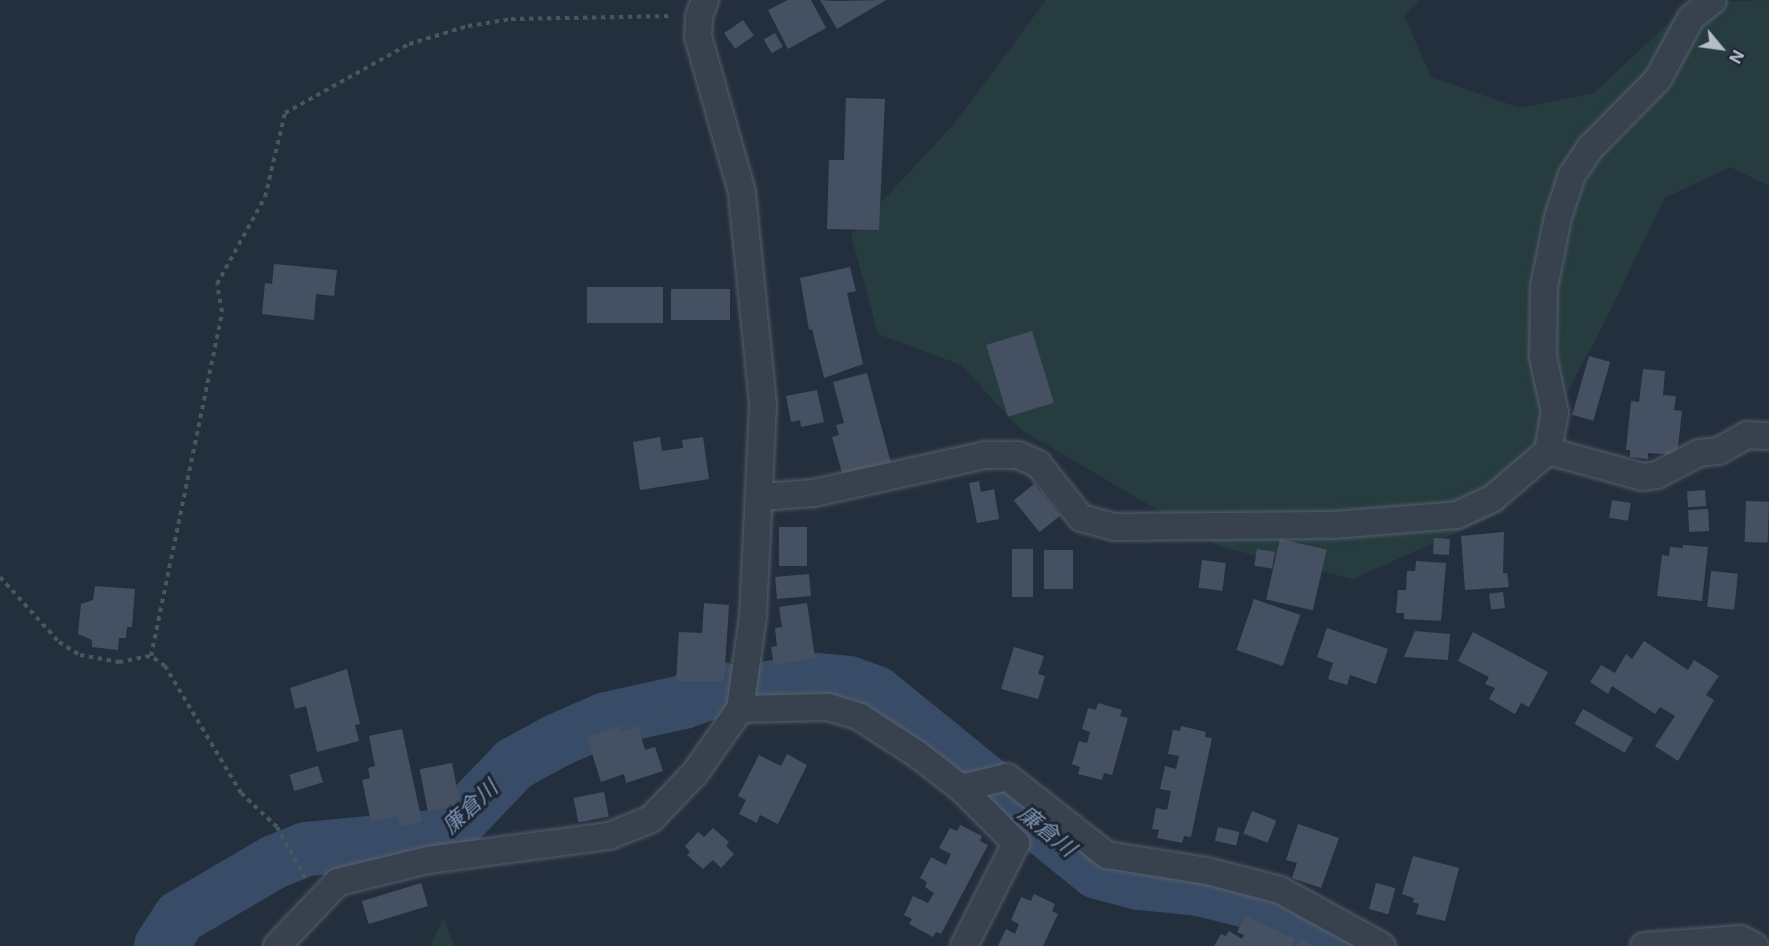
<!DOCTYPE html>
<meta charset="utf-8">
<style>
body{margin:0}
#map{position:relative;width:1769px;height:946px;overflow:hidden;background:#242f3e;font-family:Inter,"Noto Sans JP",sans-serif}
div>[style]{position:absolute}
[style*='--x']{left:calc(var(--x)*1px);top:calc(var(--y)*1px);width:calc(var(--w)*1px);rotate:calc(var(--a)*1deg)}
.green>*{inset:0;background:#263c3f}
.river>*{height:54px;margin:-27px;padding:0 27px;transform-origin:27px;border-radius:27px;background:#394c67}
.building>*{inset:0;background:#455162;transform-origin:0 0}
.path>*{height:4px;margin-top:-2px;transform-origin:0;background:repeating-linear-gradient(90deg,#44595c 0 4.5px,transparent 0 9px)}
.roads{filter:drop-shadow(0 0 2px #565f6c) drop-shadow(0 0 2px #565f6c)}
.street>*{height:26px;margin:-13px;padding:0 13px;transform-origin:13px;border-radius:13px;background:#38414e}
span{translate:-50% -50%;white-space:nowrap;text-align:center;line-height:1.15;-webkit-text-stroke:6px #1d2633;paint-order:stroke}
.water-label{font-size:22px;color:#7c92b1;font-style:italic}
.north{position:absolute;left:1691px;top:18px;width:60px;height:60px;-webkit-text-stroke:4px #1d2633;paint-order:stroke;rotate:119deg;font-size:16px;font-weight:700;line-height:24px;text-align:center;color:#b4bcc9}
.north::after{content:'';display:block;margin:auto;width:21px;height:27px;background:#b4bcc9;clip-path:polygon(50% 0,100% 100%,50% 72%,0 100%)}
</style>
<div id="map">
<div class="green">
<div style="clip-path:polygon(1046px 0,1420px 0,1404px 15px,1431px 77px,1520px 108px,1594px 93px,1691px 2px,1769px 0,1769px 186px,1730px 167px,1665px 198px,1600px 331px,1503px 512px,1353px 579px,1221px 547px,1021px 430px,961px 365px,878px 334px,851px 235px,953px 125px)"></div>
<div style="clip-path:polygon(444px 918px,454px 946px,430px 946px)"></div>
</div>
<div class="river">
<div style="--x:768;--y:688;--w:48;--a:-9.7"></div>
<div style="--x:815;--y:680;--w:34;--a:5"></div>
<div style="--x:849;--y:683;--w:29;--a:20"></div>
<div style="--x:876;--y:693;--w:284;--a:39"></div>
<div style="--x:1097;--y:872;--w:43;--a:14.7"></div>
<div style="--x:1139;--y:883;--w:60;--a:5.7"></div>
<div style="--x:1199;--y:889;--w:78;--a:14"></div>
<div style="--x:1275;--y:908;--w:84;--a:26.9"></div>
<div style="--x:161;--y:946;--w:35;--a:-57"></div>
<div style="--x:180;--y:917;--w:109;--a:-30.3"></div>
<div style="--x:274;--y:862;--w:35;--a:-22"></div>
<div style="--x:307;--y:849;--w:139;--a:-5.4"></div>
<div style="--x:445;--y:836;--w:100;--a:-46.2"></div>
<div style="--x:514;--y:764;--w:50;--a:-28.6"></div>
<div style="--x:558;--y:740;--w:52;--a:-23.6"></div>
<div style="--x:606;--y:719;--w:79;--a:-12.4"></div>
<div style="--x:683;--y:702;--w:40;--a:-18.9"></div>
</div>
<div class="building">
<div style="clip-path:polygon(788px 0,811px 0,826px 28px,788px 49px,768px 10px)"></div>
<div style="clip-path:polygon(820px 0,834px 1px,886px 0,837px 29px)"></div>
<div style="left:743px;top:20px;width:19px;height:23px;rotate:55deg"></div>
<div style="left:775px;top:33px;width:16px;height:13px;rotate:60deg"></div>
<div style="clip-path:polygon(846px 98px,885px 99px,879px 230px,827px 229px,829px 160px,844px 160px)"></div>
<div style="clip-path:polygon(274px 264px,337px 270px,334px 296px,316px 294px,314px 320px,262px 314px,265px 283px,272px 284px)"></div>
<div style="clip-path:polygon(850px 267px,856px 291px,847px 293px,863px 364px,824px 378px,812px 329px,809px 330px,800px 278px)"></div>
<div style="left:587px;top:287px;width:76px;height:36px"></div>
<div style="left:730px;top:289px;width:31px;height:59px;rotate:90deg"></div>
<div style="left:1032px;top:331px;width:75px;height:48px;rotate:73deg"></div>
<div style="left:1589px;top:356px;width:22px;height:61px;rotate:16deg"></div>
<div style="clip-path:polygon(1643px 369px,1665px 371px,1663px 395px,1676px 396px,1674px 410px,1682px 411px,1677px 455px,1648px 453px,1648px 459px,1630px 457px,1630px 450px,1626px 450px,1631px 401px,1639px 402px)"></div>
<div style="clip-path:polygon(867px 373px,891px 463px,843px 476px,832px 437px,839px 435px,836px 425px,844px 423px,833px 382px)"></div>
<div style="clip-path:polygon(817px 390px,824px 422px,801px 427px,800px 420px,791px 422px,786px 396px)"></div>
<div style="clip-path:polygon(660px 437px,662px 451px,683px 448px,682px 440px,703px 437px,709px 479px,640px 490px,633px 442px)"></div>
<div style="clip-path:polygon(979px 481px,981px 492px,994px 489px,999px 519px,977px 523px,969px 483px)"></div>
<div style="left:1034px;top:484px;width:41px;height:26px;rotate:51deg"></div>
<div style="left:1705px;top:490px;width:16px;height:18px;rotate:86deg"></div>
<div style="left:1612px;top:500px;width:19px;height:18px;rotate:9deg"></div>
<div style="left:1746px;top:501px;width:23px;height:41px;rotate:2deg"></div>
<div style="left:1708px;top:509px;width:22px;height:20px;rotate:87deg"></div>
<div style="left:807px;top:527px;width:39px;height:28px;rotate:90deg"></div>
<div style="clip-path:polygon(1504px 532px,1503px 573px,1507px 573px,1509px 587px,1465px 590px,1461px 536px)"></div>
<div style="left:1434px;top:538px;width:16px;height:16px;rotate:4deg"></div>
<div style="left:1280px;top:539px;width:48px;height:62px;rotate:13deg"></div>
<div style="clip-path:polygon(1683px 545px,1708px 547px,1702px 601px,1657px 596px,1662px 555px,1669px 556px,1670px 547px,1683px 548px)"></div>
<div style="left:1012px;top:549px;width:21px;height:48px"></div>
<div style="left:1257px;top:549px;width:18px;height:17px;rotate:9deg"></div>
<div style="left:1044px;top:550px;width:29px;height:39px"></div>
<div style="left:1202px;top:560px;width:24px;height:28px;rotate:7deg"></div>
<div style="clip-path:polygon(1416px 561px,1446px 563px,1441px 621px,1404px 619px,1404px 613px,1396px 613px,1398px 590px,1406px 590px,1407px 571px,1415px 571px)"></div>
<div style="left:1711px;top:571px;width:27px;height:36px;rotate:6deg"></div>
<div style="left:809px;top:574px;width:22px;height:34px;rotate:85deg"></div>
<div style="clip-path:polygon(95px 586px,135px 589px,132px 627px,127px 627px,126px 638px,119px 638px,118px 650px,92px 647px,92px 640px,78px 634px,81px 604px,93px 600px)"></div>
<div style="left:1503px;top:592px;width:16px;height:14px;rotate:83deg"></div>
<div style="left:1254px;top:599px;width:49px;height:54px;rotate:19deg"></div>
<div style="clip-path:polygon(704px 603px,729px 605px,724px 681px,676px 681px,679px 632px,702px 633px)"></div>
<div style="clip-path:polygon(807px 603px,815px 658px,774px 665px,771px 647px,777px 646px,775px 628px,782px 627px,779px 607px)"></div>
<div style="clip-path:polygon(1327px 628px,1388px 649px,1376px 684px,1350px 675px,1347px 685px,1328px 679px,1333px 663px,1317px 657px)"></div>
<div style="clip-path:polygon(1415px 631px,1450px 634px,1448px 660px,1404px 657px)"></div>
<div style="clip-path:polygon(1473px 632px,1548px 672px,1529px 707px,1521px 703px,1515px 714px,1489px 699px,1495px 688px,1485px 684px,1489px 677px,1458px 661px)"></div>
<div style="clip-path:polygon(1644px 641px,1688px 670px,1694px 660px,1719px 676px,1706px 695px,1714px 700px,1678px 761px,1655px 746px,1675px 716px,1660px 707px,1655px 714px,1612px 686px,1608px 694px,1590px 682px,1601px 665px,1615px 673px,1626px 654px,1632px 659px)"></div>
<div style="clip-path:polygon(1014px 647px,1044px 656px,1038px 674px,1045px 676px,1038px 699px,1001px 689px)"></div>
<div style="clip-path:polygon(347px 669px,360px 724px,355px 725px,359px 741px,317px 752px,306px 706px,295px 709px,290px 688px)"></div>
<div style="clip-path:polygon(1098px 703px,1122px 710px,1120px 716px,1128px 718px,1112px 775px,1104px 773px,1102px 780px,1078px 774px,1080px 767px,1072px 764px,1079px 741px,1087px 743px,1090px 732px,1082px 729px,1088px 708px,1096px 710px)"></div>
<div style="left:1583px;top:709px;width:58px;height:17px;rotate:30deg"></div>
<div style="clip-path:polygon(620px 726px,622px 731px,638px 726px,645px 750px,655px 747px,663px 771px,626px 783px,624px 774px,601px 782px,587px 737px)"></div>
<div style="clip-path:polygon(1181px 726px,1206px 732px,1205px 737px,1212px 738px,1191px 837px,1184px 836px,1182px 843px,1157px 838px,1159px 830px,1152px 829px,1156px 808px,1167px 810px,1171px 791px,1160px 789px,1165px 766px,1176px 769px,1179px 756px,1168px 754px,1173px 730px,1180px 731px)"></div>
<div style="clip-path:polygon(402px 729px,422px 822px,400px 827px,398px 816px,371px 822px,362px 780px,370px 778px,368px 768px,375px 766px,369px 736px)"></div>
<div style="clip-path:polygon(787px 754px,807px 765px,778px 824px,760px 815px,757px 823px,739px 814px,746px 800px,738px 796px,759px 755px,781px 766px)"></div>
<div style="left:452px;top:763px;width:43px;height:33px;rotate:79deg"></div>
<div style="left:318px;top:766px;width:17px;height:30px;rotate:73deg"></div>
<div style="left:604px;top:792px;width:25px;height:31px;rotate:79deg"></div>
<div style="left:1252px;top:811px;width:26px;height:24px;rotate:21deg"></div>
<div style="clip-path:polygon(1298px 824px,1339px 838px,1321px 888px,1292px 878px,1297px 863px,1286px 860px)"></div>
<div style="clip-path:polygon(960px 825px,982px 836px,980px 841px,988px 845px,941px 934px,936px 932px,933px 937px,909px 924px,912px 919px,904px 915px,913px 896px,928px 903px,934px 893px,925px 887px,927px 882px,920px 878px,931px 857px,946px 865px,951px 854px,939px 848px,950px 828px,957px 831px)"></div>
<div style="left:1218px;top:827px;width:22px;height:14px;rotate:13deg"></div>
<div style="clip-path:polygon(713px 828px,729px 842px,726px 846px,734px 854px,721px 868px,713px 860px,703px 869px,687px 855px,690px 852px,685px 846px,698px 832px,704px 837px)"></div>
<div style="clip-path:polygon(1413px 856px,1459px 868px,1445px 921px,1416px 914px,1419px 904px,1413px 902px,1414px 898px,1402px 894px)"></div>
<div style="left:421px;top:883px;width:24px;height:62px;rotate:73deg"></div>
<div style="left:1376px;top:883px;width:20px;height:27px;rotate:15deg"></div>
<div style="clip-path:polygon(1034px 894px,1055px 904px,1052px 911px,1058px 914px,1043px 946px,998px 946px,1006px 929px,1015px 934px,1019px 924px,1011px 920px,1021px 897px,1031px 901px)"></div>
<div style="clip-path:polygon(1245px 916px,1295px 939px,1291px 946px,1214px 946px,1221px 934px,1226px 936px,1229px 931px,1242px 939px,1244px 935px,1237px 932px)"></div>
<div style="clip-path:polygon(1301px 939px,1313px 946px,1297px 946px)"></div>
</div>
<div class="path">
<div style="--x:0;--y:577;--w:88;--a:47.8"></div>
<div style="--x:59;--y:642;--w:25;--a:32"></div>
<div style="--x:80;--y:655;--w:40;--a:10"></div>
<div style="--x:119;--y:662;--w:33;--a:-11"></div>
<div style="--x:305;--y:878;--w:58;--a:-118.8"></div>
<div style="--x:277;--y:827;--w:50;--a:-136.6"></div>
<div style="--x:241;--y:793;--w:148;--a:-120.9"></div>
<div style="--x:165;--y:666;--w:17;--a:-144"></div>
<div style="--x:151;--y:656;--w:351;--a:-78.3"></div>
<div style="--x:222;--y:312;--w:28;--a:-100"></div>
<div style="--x:217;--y:284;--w:99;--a:-61.1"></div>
<div style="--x:265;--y:197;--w:86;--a:-76.6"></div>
<div style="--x:285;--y:113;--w:142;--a:-29.1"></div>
<div style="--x:409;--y:44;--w:62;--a:-17"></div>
<div style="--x:468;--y:26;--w:44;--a:-9.2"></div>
<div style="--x:511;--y:19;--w:160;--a:-1.1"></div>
</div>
<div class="roads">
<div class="street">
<div style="--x:1548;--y:451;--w:98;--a:15.3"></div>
<div style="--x:1643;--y:477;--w:14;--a:-8"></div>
<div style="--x:1657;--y:475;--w:47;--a:-27.6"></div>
<div style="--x:1699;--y:453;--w:20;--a:-6"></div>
<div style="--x:1719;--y:451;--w:32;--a:-30"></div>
<div style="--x:1747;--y:435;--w:22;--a:3"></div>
<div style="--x:761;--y:497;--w:53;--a:-4.3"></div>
<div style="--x:814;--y:493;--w:175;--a:-12.5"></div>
<div style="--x:985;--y:455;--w:33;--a:0"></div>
<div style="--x:1018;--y:455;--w:22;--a:24"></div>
<div style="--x:1038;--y:464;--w:69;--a:51.5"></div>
<div style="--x:1081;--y:518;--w:34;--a:15"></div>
<div style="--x:1114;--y:527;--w:220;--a:-0.5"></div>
<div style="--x:1334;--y:525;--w:123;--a:-4.6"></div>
<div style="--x:1457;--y:515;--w:38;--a:-25"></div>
<div style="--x:1492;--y:499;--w:74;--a:-40.6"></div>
<div style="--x:1548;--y:451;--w:39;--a:-80"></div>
<div style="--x:1555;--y:413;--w:57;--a:-102.1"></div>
<div style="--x:1543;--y:357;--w:70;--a:-89.2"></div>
<div style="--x:1544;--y:287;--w:71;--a:-78.7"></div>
<div style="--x:1558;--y:217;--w:44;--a:-71.6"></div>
<div style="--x:1572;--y:175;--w:34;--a:-56"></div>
<div style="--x:1591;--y:147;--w:95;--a:-45.4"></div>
<div style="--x:1658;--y:79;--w:69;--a:-61.6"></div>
<div style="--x:1691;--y:18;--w:28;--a:-39"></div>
<div style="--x:740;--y:709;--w:88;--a:-1.3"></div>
<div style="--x:828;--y:707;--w:34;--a:17"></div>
<div style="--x:860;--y:717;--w:68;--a:33"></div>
<div style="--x:917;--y:754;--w:56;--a:37.7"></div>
<div style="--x:961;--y:788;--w:78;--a:45"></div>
<div style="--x:1016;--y:843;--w:115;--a:116.8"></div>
<div style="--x:961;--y:788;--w:47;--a:-13.4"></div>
<div style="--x:1007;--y:777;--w:127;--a:38"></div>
<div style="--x:1107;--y:855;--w:101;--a:9.1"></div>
<div style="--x:1207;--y:871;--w:75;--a:14.6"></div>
<div style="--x:1280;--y:890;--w:116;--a:28.8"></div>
<div style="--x:277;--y:946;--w:88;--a:-46.4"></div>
<div style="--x:338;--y:882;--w:93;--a:-13.7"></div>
<div style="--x:428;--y:860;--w:183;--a:-7.6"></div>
<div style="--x:609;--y:836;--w:45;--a:-22"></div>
<div style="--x:651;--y:819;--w:64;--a:-46.3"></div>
<div style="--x:695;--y:773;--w:78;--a:-54.9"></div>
<div style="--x:740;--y:709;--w:93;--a:-82"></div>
<div style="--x:753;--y:617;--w:213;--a:-87.3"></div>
<div style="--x:763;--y:404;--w:213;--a:-95.7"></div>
<div style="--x:742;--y:192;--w:161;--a:-105.8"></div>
<div style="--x:698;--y:37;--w:21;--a:-87"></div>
<div style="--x:699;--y:16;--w:17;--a:-69"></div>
<div style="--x:1644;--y:946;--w:97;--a:-4.1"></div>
<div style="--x:1741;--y:939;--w:15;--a:28"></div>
</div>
</div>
<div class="water-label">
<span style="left:470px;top:807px;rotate:-43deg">廉倉川</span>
<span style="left:1047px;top:831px;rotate:39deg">廉倉川</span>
</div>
<div class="north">N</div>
</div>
